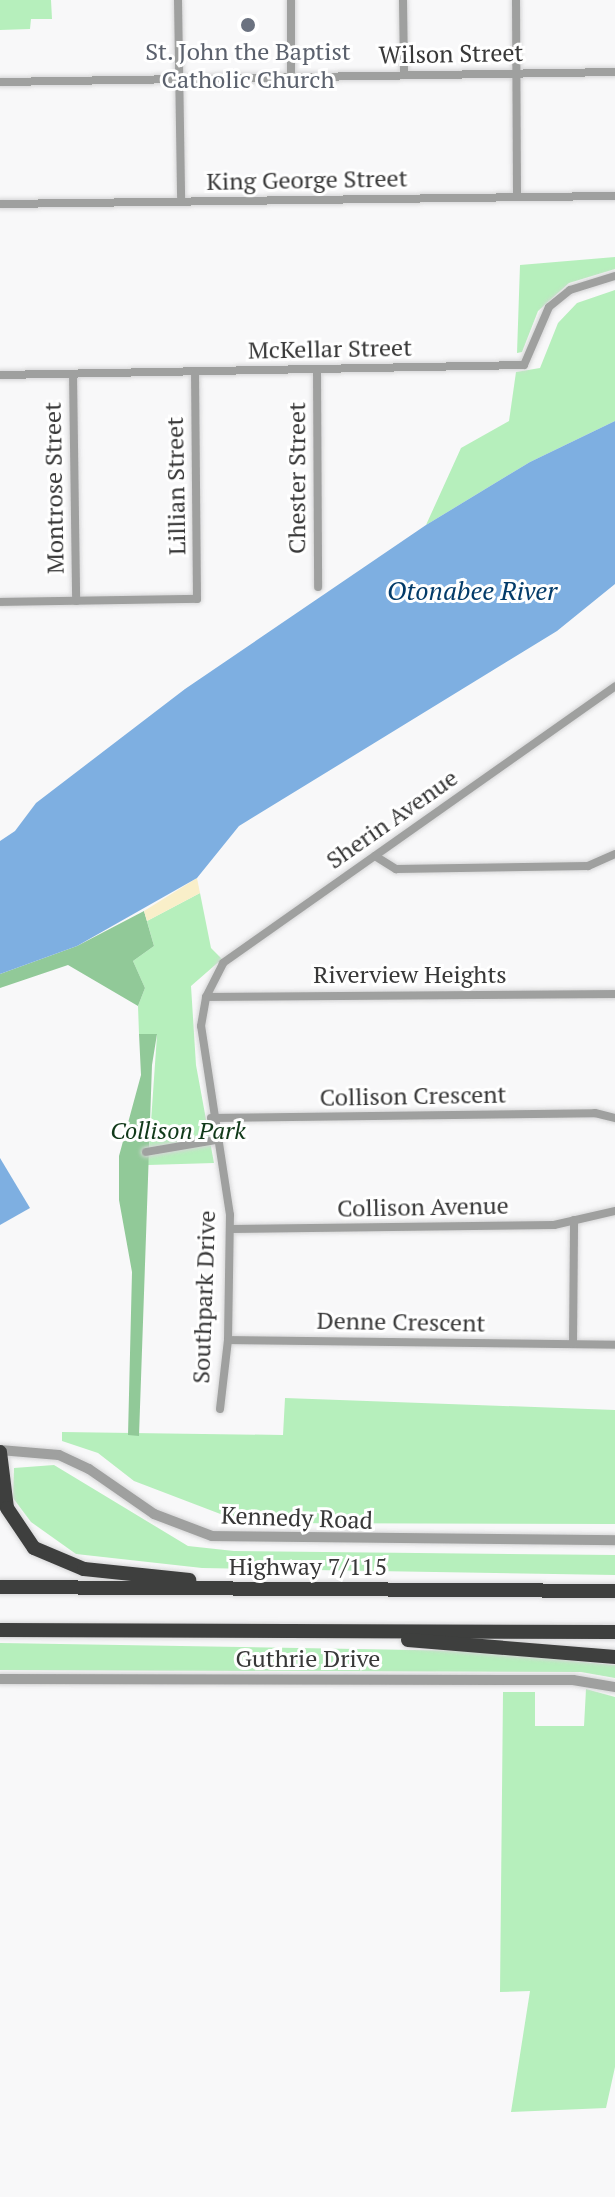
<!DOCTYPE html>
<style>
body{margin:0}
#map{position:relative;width:615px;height:2197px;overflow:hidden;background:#f8f8f9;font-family:"PT Serif",serif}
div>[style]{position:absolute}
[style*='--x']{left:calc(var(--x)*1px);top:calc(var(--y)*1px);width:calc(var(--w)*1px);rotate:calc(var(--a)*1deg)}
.green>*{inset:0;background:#b6efbc}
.forest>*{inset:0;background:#91c998}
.sand>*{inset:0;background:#f9efc9}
.water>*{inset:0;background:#7eafe1}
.roads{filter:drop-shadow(0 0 2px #d5d5d6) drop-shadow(0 0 2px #d5d5d6)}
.minor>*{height:8px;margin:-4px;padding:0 4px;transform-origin:4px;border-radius:4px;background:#9fa09f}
.tertiary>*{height:10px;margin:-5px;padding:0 5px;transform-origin:5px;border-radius:5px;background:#9fa09f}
.motorway>*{height:14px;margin:-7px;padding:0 7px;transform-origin:7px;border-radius:7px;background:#3e3f3e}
.dots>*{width:22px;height:22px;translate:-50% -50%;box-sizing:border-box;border:4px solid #fff;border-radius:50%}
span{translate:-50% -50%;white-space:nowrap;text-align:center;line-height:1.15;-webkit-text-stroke:6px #fff;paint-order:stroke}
.worship-label{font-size:24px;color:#5b616d}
.street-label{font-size:24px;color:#383838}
.park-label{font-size:24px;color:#103919;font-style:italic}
.water-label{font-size:26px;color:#033b69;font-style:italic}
</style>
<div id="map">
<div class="green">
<div style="clip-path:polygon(0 0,51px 0,52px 19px,31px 19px,30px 29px,0 30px)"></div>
<div style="clip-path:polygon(615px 257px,615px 269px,569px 283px,538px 311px,522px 352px,517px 353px,520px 265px)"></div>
<div style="clip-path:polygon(615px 290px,615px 421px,530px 462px,426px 525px,461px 448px,509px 421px,516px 372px,540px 368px,558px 323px,577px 303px)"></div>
<div style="clip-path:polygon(200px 893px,211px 948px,222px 959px,191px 986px,196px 1065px,214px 1163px,148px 1165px,157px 1035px,139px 1034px,138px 1006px,145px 988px,133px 961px,154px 946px,147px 921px)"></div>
<div style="clip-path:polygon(285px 1398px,615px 1410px,615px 1524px,244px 1523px,134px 1481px,98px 1453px,62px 1441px,62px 1432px,283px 1435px)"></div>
<div style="clip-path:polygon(54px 1465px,188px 1546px,234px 1551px,615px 1555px,615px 1575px,202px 1568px,76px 1554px,31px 1522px,13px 1498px,14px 1468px)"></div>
<div style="clip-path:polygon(0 1643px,472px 1651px,615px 1665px,615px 1678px,581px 1672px,0 1670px)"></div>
<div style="clip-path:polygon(586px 1689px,615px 1697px,615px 2067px,606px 2108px,511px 2112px,530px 1991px,500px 1992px,503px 1692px,535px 1692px,535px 1726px,584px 1726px)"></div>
</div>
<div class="forest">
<div style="clip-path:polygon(144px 911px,154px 946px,133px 961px,145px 988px,138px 1006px,68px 965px,0 988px,0 974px,77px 946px)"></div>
<div style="clip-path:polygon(139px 1034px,157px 1034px,152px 1065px,139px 1436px,128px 1435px,132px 1272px,119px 1200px,119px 1156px,141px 1075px)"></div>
</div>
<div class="sand">
<div style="clip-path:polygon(197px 878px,200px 893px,147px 921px,144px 911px)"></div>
</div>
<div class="water">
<div style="clip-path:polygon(615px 421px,615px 584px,557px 631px,239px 826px,197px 878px,77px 946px,0 974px,0 841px,15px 831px,36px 803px,185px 689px,426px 525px,530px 462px)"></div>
<div style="clip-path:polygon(0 1158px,30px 1208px,0 1225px)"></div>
</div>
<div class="roads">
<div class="minor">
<div style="--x:178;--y:0;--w:202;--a:89.1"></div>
<div style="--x:291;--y:0;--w:76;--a:90"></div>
<div style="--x:403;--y:0;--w:75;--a:89.2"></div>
<div style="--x:516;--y:0;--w:197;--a:89.7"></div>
<div style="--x:0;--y:82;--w:615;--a:-0.93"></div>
<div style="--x:0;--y:204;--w:615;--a:-0.75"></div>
<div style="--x:317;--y:370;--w:217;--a:89.7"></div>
<div style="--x:73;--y:374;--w:227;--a:89.2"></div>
<div style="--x:0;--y:375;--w:524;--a:-1.09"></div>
<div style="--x:524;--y:365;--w:63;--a:-66.7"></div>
<div style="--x:549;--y:307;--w:27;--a:-39"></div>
<div style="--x:570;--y:290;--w:47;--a:-17.3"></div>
<div style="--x:0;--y:602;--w:197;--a:-0.9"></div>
<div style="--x:197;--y:599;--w:227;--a:-90.5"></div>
<div style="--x:375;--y:856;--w:25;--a:32"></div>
<div style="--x:396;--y:869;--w:192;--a:-0.9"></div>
<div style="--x:588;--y:866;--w:30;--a:-24"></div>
<div style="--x:206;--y:997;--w:409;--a:-0.4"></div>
<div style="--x:211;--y:1118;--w:384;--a:-0.7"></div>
<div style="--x:595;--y:1113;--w:21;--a:14"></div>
<div style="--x:146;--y:1152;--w:71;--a:-9.7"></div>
<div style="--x:231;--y:1229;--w:323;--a:-0.7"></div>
<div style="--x:554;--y:1225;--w:63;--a:-12.9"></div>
<div style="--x:228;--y:1340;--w:387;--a:0.7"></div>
<div style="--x:573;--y:1344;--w:124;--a:-89.5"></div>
<div style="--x:220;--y:1409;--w:69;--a:-83.4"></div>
<div style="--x:228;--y:1340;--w:125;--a:-89.1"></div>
<div style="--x:230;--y:1215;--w:191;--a:-98.7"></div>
<div style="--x:201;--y:1026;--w:29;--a:-80"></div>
<div style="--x:206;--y:997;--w:38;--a:-63"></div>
<div style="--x:223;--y:963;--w:480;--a:-35.2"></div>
</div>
<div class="tertiary">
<div style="--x:0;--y:1450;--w:59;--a:4.8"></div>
<div style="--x:59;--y:1455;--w:33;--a:25"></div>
<div style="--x:89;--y:1469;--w:79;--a:34.7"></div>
<div style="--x:154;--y:1514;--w:62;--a:20.8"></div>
<div style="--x:212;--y:1536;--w:403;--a:0.6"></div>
<div style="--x:0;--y:1679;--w:573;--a:0.1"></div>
<div style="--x:573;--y:1680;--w:43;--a:9.5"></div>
</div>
<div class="motorway">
<div style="--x:0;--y:1452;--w:56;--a:82.9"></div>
<div style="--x:7;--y:1508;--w:48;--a:56"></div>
<div style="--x:34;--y:1548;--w:54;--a:22.8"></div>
<div style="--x:84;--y:1569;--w:106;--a:6"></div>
<div style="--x:0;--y:1587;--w:615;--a:0.37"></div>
<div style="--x:0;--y:1630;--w:615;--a:0.19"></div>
<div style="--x:408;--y:1640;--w:208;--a:4.7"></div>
</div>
</div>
<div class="dots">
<div style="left:248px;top:25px;background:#6b7280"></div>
</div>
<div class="worship-label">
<span style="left:248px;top:66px">St. John the Baptist<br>Catholic Church</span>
</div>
<div class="street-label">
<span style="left:451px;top:54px;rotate:-1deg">Wilson Street</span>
<span style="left:307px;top:180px;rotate:-1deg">King George Street</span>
<span style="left:330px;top:349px;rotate:-1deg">McKellar Street</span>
<span style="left:297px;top:478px;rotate:-90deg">Chester Street</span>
<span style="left:176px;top:486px;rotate:-91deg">Lillian Street</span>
<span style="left:54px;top:488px;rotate:-91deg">Montrose Street</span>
<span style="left:392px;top:819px;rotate:-35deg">Sherin Avenue</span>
<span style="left:410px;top:975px">Riverview Heights</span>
<span style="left:413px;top:1096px;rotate:-1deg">Collison Crescent</span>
<span style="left:423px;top:1207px;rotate:-1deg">Collison Avenue</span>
<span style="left:204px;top:1297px;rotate:-88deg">Southpark Drive</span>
<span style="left:401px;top:1322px;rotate:1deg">Denne Crescent</span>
<span style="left:297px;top:1518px;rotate:2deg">Kennedy Road</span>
<span style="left:308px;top:1567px">Highway 7/115</span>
<span style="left:308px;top:1659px">Guthrie Drive</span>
</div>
<div class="park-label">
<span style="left:178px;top:1131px">Collison Park</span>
</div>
<div class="water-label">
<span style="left:472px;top:591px">Otonabee River</span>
</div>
</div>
